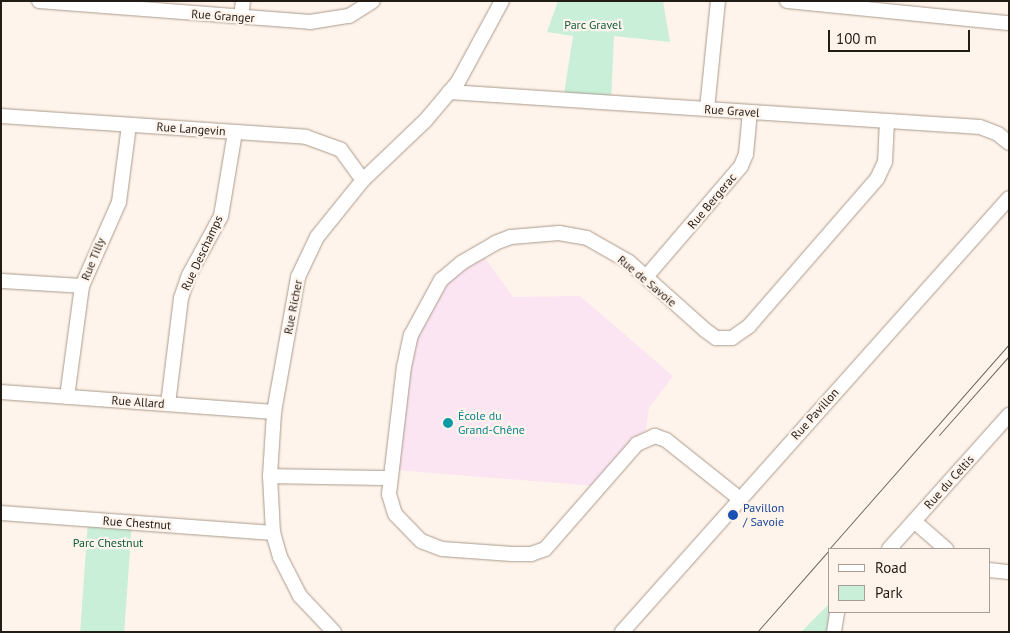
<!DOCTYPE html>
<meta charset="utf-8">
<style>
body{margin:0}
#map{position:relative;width:1010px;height:633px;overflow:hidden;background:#fff4eb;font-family:"PT Sans",sans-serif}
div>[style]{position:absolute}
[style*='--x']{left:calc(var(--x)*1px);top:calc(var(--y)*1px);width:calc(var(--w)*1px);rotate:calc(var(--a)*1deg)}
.education>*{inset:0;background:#fbe5f2}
.green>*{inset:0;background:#c9efd9;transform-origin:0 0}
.roads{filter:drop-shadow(0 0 1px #aa9a8c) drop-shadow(0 0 1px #aa9a8c)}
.minor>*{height:14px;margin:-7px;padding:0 7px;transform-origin:7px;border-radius:7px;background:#fff}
.tram>*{height:1px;margin:-0.5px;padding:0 0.5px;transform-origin:0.5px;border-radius:0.5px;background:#6c655e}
.dots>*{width:14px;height:14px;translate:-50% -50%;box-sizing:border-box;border:2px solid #fff4eb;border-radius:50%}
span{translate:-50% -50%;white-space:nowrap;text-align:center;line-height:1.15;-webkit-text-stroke:4.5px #fff4eb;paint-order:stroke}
.street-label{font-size:12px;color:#221c17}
.park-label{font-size:12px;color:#0f5b3b}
.culture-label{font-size:12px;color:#0d838f}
.left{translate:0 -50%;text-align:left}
.transit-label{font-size:12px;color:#164399}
.frame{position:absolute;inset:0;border:2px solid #221c17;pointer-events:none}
.legend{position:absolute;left:828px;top:548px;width:162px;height:65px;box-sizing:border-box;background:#fff4eb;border:1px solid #a79e96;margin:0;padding:6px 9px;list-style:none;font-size:15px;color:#221c17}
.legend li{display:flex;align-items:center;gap:10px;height:25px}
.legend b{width:25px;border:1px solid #a79e96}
.scale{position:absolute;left:828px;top:30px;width:142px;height:22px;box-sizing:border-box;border:2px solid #221c17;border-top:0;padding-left:6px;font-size:15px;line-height:18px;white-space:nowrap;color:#221c17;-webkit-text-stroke:4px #fff4eb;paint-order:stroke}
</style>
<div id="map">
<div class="education">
<div style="clip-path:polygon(480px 251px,513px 297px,580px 296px,673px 376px,649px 408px,646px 429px,594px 486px,396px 470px,404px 367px,441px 280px)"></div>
</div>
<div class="green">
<div style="clip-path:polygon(558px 1px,663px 1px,670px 42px,614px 36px,611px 103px,563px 100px,573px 36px,547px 32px)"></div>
<div style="left:88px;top:520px;width:44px;height:112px;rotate:4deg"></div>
<div style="clip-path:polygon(829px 606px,829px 632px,801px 632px,828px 605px)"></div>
</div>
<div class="roads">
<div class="minor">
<div style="--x:39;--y:1;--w:272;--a:4.4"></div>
<div style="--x:310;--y:22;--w:39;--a:-9"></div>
<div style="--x:349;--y:16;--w:28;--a:-32"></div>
<div style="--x:787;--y:1;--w:223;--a:5.7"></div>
<div style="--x:241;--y:17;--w:16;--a:-83"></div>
<div style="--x:449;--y:92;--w:532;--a:3.77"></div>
<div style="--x:980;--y:127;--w:19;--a:21"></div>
<div style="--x:998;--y:134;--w:14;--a:39"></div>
<div style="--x:707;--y:109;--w:109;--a:-84.2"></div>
<div style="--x:1;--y:116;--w:306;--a:3.9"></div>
<div style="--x:306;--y:137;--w:37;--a:20"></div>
<div style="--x:341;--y:150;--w:37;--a:54"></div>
<div style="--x:646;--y:277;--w:146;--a:-49.4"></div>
<div style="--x:741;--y:166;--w:13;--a:-67"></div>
<div style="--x:746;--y:154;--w:42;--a:-84.6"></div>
<div style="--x:1;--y:281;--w:81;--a:3.5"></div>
<div style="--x:1;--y:392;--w:274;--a:4.2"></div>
<div style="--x:67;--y:397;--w:112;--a:-82.3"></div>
<div style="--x:82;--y:286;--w:92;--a:-66.2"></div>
<div style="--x:119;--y:202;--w:78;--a:-82.6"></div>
<div style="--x:168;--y:404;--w:107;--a:-83"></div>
<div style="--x:181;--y:298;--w:24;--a:-71"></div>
<div style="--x:189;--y:275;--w:67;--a:-61.5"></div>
<div style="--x:221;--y:216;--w:85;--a:-80.5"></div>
<div style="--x:270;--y:476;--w:120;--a:1"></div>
<div style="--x:740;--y:499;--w:95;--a:-141.4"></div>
<div style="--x:666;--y:440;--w:12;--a:-160"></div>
<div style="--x:655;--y:436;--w:20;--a:156"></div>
<div style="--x:637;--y:444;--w:140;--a:131.2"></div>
<div style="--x:545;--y:549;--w:15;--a:160"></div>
<div style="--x:531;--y:554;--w:19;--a:180"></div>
<div style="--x:512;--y:554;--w:70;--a:-175.9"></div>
<div style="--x:442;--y:549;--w:22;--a:-159"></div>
<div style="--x:421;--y:541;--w:37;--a:-134"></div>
<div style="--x:395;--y:514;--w:21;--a:-107"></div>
<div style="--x:389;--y:494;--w:128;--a:-83.3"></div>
<div style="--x:404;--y:367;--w:33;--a:-78"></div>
<div style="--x:411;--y:335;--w:63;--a:-61.4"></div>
<div style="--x:441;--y:280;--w:26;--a:-40"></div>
<div style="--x:461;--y:263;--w:39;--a:-30"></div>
<div style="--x:495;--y:243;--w:17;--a:-21"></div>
<div style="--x:511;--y:237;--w:48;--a:-4.8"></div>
<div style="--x:559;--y:233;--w:28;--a:10"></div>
<div style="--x:587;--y:238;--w:48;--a:29.7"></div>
<div style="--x:629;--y:262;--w:102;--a:41.8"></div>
<div style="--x:705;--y:330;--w:14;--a:36"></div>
<div style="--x:716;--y:338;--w:16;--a:0"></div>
<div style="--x:732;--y:338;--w:21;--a:-35"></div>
<div style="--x:749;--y:326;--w:195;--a:-49"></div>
<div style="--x:877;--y:179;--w:19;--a:-65"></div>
<div style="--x:885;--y:162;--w:41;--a:-87.2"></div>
<div style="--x:1;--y:513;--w:273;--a:4.2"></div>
<div style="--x:914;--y:521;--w:43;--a:41.2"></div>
<div style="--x:889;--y:549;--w:180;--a:-48.2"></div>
<div style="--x:989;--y:570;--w:20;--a:6"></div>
<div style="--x:334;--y:632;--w:50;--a:-133.4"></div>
<div style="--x:300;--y:596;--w:44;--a:-117.1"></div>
<div style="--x:280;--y:557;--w:25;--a:-106"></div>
<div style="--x:273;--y:533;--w:57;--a:-93"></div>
<div style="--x:270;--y:476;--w:64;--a:-86.4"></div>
<div style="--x:274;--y:412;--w:137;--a:-79.9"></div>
<div style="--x:298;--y:277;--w:44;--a:-64.6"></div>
<div style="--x:317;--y:237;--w:73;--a:-51.1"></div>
<div style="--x:363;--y:180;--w:86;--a:-43.6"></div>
<div style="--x:425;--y:121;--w:51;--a:-49.8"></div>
<div style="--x:458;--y:82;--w:92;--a:-61.5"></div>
<div style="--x:622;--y:632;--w:581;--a:-48.28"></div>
<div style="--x:834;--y:632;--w:20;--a:-81"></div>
</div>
</div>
<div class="tram">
<div style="--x:939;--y:435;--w:106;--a:-48.5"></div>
<div style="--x:829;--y:549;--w:273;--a:-48.7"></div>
<div style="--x:757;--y:632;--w:109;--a:-48.7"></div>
</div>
<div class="dots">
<div style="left:448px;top:423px;background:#0f9aa8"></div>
<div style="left:733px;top:515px;background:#1a4fb4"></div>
</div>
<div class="street-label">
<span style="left:223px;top:16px;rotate:4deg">Rue Granger</span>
<span style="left:732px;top:111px;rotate:4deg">Rue Gravel</span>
<span style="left:191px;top:129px;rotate:4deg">Rue Langevin</span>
<span style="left:712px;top:201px;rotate:-50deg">Rue Bergerac</span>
<span style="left:202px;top:253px;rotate:-65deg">Rue Deschamps</span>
<span style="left:93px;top:259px;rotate:-68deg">Rue Tilly</span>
<span style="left:647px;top:281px;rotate:40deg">Rue de Savoie</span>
<span style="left:293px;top:307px;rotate:-79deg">Rue Richer</span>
<span style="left:138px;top:402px;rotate:4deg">Rue Allard</span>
<span style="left:815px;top:414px;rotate:-48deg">Rue Pavillon</span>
<span style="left:949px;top:482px;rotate:-48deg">Rue du Celtis</span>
<span style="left:137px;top:523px;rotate:4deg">Rue Chestnut</span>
</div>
<div class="park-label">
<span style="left:593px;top:25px">Parc Gravel</span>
<span style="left:108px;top:543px">Parc Chestnut</span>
</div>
<div class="culture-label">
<span class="left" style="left:458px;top:423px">École du<br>Grand-Chêne</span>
</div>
<div class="transit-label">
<span class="left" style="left:743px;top:515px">Pavillon<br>/ Savoie</span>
</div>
<div class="frame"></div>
<ul class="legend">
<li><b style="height:6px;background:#fff"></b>Road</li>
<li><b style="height:14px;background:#c9efd9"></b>Park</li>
</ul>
<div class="scale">100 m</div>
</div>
